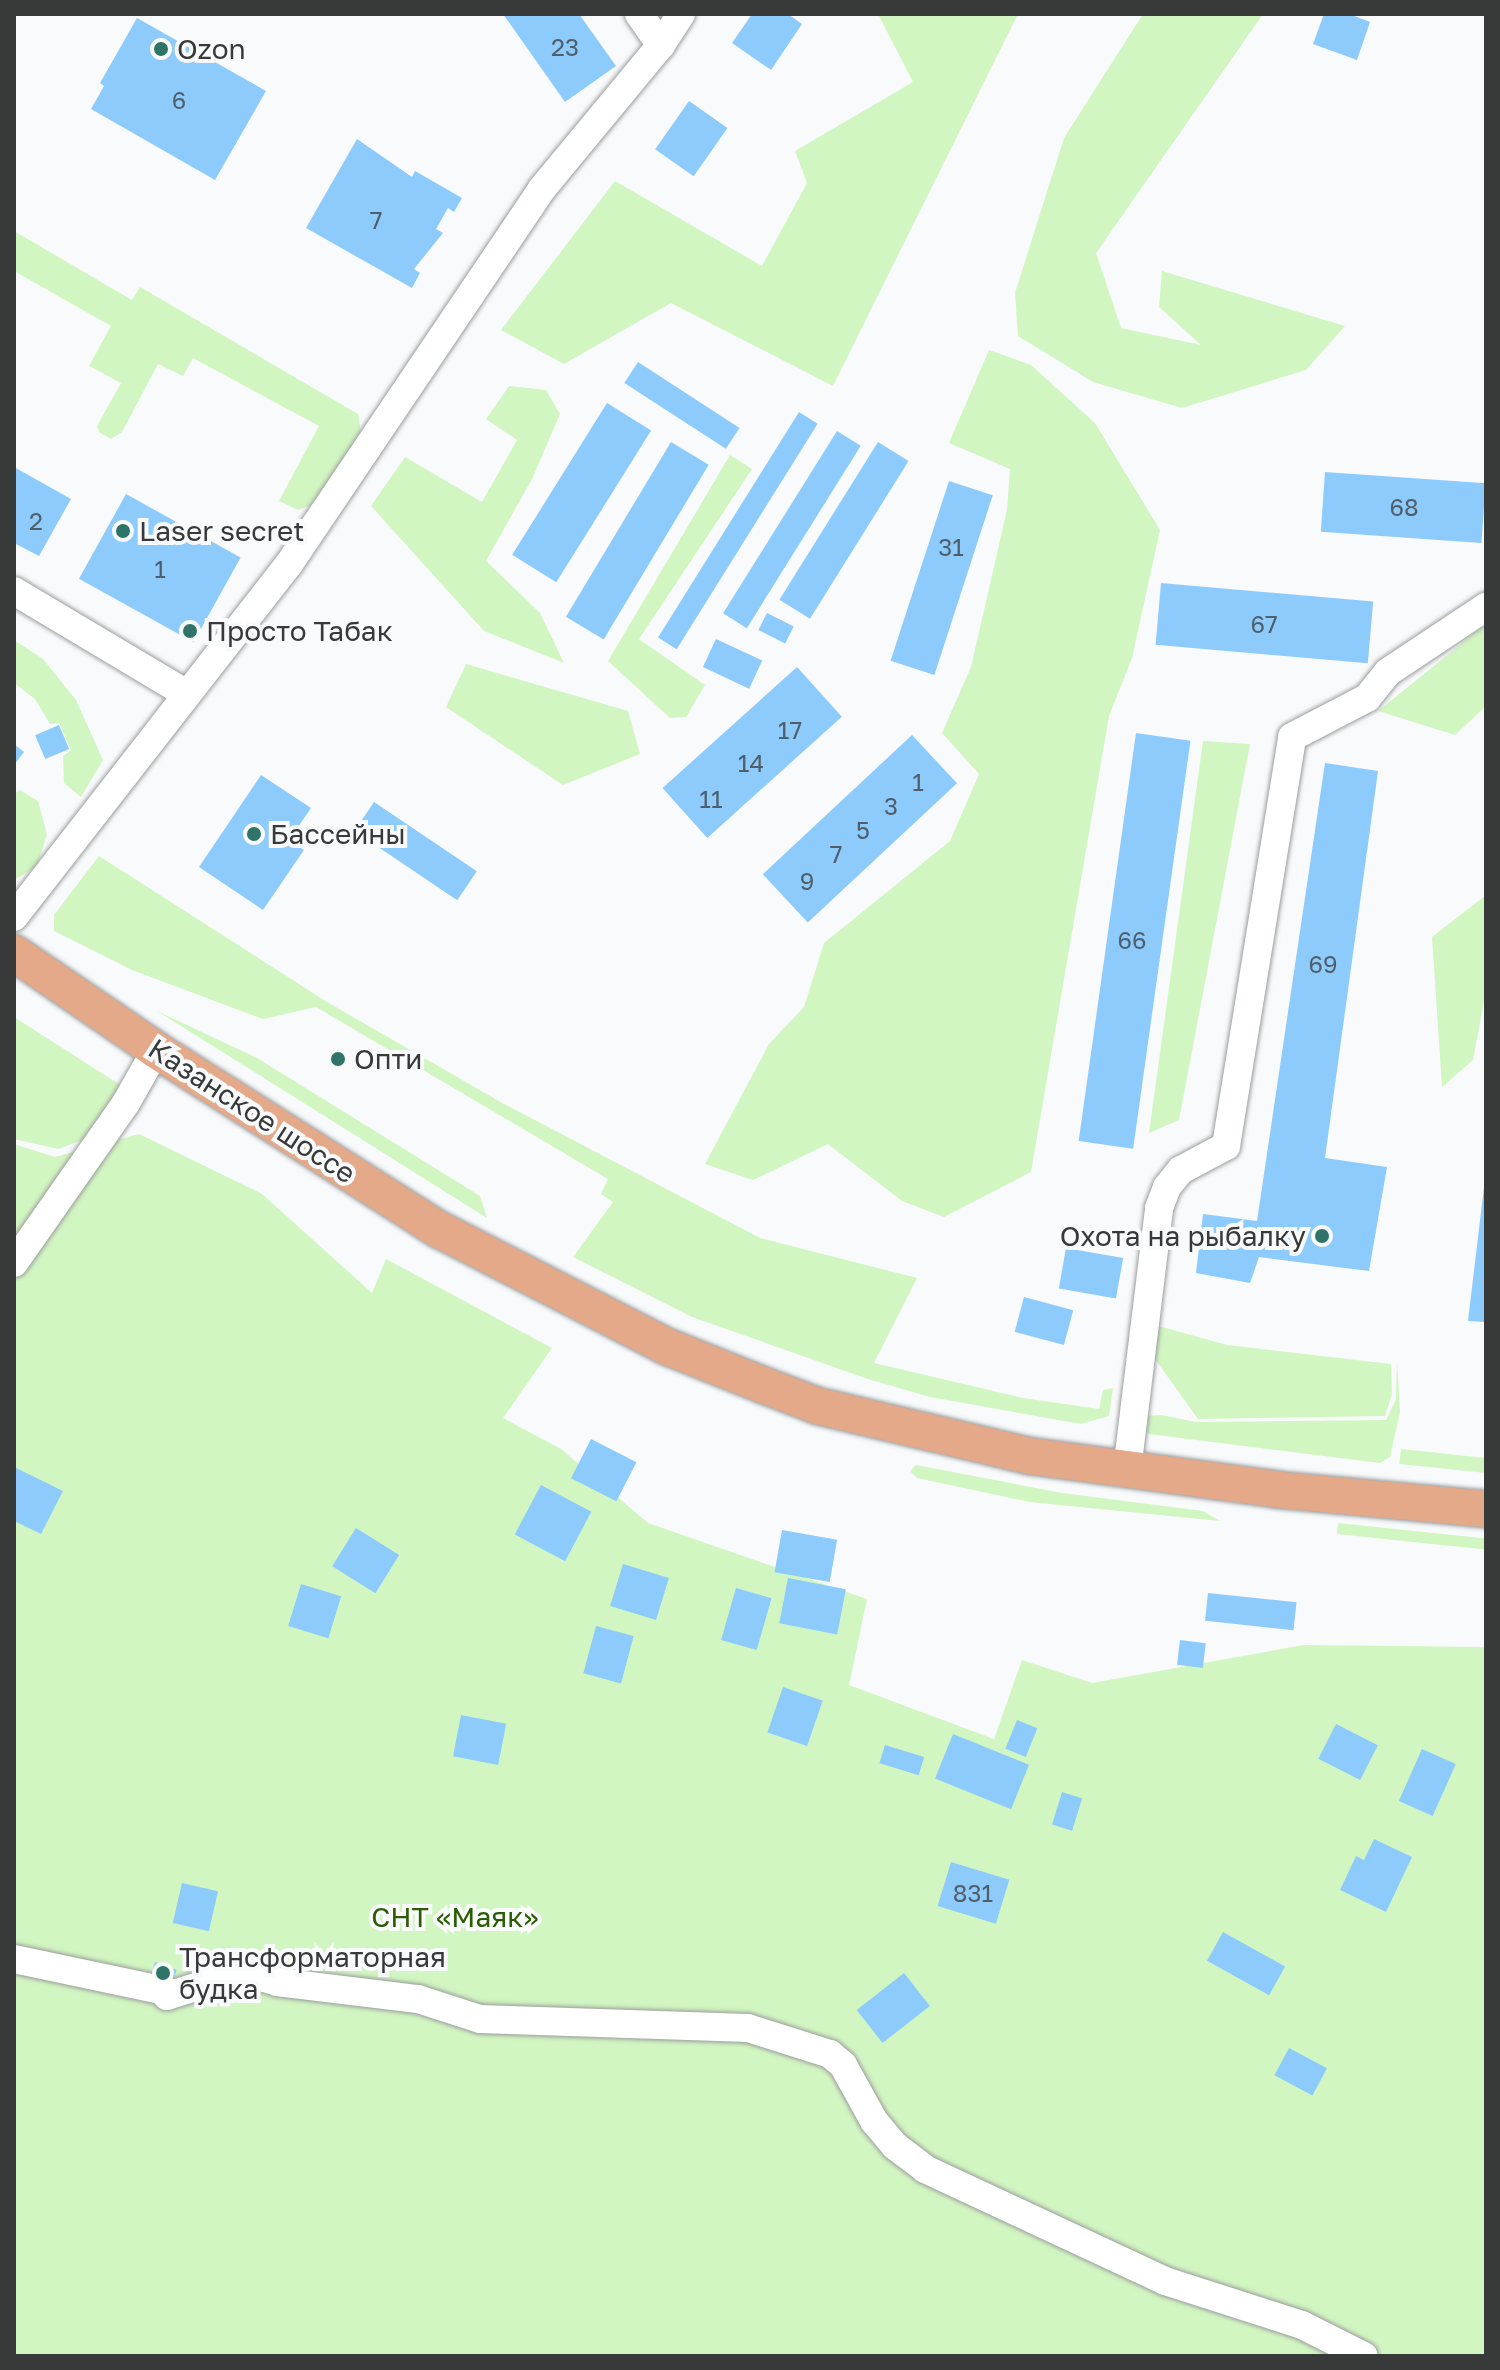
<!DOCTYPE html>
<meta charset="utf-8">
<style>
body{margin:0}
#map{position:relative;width:1500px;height:2370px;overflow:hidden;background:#f8fafb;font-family:"Golos Text",sans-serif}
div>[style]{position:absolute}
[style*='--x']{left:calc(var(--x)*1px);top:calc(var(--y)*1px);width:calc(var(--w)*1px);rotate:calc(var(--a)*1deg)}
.green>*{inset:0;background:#d2f6c1;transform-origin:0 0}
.building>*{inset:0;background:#8ecbfd;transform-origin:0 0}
.roads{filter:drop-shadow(0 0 2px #9b9d9e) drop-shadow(0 0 2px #9b9d9e)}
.minor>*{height:28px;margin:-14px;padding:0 14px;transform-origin:14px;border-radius:14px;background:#fff}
.major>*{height:36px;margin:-18px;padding:0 18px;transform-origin:18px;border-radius:18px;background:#e3a989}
.dots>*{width:22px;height:22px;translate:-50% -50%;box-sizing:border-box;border:4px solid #f8fafb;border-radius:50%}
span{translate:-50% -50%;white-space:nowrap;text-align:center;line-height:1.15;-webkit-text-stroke:8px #f8fafb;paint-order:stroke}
.number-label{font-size:24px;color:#4e5e6a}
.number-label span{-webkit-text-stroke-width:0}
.poi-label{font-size:28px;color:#383939}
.left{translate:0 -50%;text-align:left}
.right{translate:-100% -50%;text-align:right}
.street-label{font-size:28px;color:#383939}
.park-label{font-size:28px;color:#2b5c01}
.frame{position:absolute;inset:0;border:16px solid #383939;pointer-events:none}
</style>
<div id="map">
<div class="green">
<div style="clip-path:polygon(878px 14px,1018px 14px,833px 386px,671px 303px,564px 364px,501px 330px,615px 181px,762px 266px,807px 183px,795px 151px,913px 82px)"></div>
<div style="clip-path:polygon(1143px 14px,1263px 14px,1096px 253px,1121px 328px,1201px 345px,1159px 307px,1162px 271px,1345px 326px,1306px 370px,1182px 408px,1093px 382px,1018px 336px,1015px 293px,1064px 138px)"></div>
<div style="clip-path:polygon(14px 231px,132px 300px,140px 287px,358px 414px,361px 433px,320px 502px,298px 510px,279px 501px,319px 426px,193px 358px,183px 376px,158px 364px,122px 432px,111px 439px,99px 432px,97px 426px,121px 383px,89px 366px,111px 326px,14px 271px)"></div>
<div style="clip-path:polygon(989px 350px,1031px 365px,1095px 423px,1160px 530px,1132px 658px,1109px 716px,1031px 1172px,944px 1217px,902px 1201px,828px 1144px,753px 1180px,705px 1164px,769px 1044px,804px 1007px,824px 943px,950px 841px,979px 774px,942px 733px,971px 667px,1007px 510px,1010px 469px,949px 443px)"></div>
<div style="clip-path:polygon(509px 386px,546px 390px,560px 414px,532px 479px,486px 561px,540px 613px,564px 663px,484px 631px,371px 506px,405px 457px,482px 502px,517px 440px,486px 419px)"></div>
<div style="clip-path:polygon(730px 455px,752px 469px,639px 639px,705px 685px,686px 717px,670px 718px,608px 661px)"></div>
<div style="clip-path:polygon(1486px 624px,1486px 706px,1455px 735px,1378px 711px)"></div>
<div style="clip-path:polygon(14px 640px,43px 659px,76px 700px,103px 760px,81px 797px,64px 783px,63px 756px,71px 750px,59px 723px,50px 724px,35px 699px,14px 683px)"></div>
<div style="clip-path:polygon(466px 664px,628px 711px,640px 754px,563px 785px,446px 707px)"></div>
<div style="clip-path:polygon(1203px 741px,1250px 744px,1179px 1120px,1149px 1133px)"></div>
<div style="clip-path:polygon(20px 790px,38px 801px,47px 834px,37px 866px,14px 880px,14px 794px)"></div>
<div style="clip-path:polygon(99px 856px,327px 1002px,504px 1104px,760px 1238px,917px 1278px,874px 1363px,1023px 1398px,1099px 1409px,1103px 1390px,1113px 1388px,1109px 1416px,1081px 1424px,930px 1397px,868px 1379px,692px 1317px,573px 1257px,613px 1202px,601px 1194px,608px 1179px,316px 1007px,263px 1019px,132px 970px,54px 931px,54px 915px)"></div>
<div style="clip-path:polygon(1486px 895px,1486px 990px,1473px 1060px,1442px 1087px,1432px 937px)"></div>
<div style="clip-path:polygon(157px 1011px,257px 1058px,480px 1196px,487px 1218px)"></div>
<div style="clip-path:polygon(14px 1017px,125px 1088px,91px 1137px,58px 1149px,14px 1139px)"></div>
<div style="clip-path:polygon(139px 1134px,262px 1194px,372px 1293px,386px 1259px,552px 1348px,503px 1418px,561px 1449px,648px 1523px,867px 1599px,849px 1685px,994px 1739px,1022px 1660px,1092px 1683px,1304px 1645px,1486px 1647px,1486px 2356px,14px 2356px,14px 1144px,55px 1157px)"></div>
<div style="clip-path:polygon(1155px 1325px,1227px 1345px,1391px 1364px,1392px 1394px,1385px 1416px,1198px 1419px,1155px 1359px)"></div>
<div style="clip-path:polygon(1397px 1359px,1400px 1412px,1390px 1457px,1380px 1463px,1149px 1434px,1140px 1427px,1145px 1416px,1161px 1415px,1196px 1422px,1386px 1420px,1396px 1399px)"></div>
<div style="left:1401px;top:1449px;width:85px;height:15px;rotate:6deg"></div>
<div style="clip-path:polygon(916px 1465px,1062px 1493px,1203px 1511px,1220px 1521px,1030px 1502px,917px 1478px,910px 1471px)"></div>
<div style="left:1338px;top:1523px;width:149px;height:11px;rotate:6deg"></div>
</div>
<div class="building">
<div style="clip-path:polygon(503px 14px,579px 14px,616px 66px,565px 102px)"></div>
<div style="clip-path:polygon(752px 14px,788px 14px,802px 24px,771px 70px,732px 43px)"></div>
<div style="clip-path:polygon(1324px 14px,1349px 14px,1370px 22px,1357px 60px,1313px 44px)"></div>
<div style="clip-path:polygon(137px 18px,266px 91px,215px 180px,91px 109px,104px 86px,100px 83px)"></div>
<div style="left:689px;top:101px;width:47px;height:59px;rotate:35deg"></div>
<div style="clip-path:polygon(357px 139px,412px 177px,415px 171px,462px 198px,454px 212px,448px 208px,436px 229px,443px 233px,414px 269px,420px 273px,412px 288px,306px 228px)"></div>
<div style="left:638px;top:362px;width:121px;height:25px;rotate:33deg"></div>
<div style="left:607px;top:403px;width:52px;height:179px;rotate:32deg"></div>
<div style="left:799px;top:412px;width:22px;height:266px;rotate:32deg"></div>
<div style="left:837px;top:431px;width:28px;height:215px;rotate:32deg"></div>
<div style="left:671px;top:442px;width:44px;height:204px;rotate:31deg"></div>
<div style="left:878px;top:442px;width:36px;height:186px;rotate:32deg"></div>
<div style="clip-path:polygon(14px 467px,71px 499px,39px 556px,14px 543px)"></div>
<div style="left:1325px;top:472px;width:161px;height:60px;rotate:4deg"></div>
<div style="left:949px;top:481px;width:46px;height:189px;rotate:18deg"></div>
<div style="left:126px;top:494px;width:131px;height:97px;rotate:29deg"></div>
<div style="left:1161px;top:583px;width:213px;height:62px;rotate:5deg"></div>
<div style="left:767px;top:613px;width:30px;height:19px;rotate:27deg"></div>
<div style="left:716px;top:639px;width:51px;height:31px;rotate:25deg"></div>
<div style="left:797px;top:667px;width:67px;height:181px;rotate:48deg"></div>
<div style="left:59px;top:725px;width:26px;height:26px;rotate:67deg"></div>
<div style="left:1136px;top:733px;width:55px;height:412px;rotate:8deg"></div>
<div style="left:912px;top:735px;width:66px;height:204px;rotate:47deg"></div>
<div style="clip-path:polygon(14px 744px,24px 752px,14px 765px)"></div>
<div style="clip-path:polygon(1325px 763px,1378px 771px,1325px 1158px,1387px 1167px,1369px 1271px,1259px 1257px,1250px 1283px,1196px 1273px,1203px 1214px,1257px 1221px)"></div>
<div style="clip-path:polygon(261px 775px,311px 808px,289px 840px,304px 850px,263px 910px,199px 867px)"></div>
<div style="left:374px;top:802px;width:124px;height:35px;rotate:34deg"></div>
<div style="clip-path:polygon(1484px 1187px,1486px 1188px,1486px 1322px,1468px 1321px)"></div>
<div style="left:1066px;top:1248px;width:58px;height:41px;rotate:10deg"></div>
<div style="left:1024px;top:1297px;width:51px;height:36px;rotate:15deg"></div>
<div style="left:591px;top:1439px;width:51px;height:44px;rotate:27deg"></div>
<div style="clip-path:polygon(14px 1467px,63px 1491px,41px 1534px,14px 1521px)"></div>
<div style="left:541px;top:1485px;width:57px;height:56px;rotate:28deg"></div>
<div style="left:356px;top:1528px;width:51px;height:45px;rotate:32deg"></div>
<div style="left:782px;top:1530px;width:56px;height:43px;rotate:10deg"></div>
<div style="left:623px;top:1564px;width:48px;height:44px;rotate:17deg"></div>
<div style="left:788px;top:1578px;width:59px;height:46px;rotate:11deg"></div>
<div style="left:301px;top:1584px;width:42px;height:44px;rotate:17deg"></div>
<div style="left:736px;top:1588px;width:37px;height:54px;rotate:16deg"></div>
<div style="left:1208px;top:1593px;width:89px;height:28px;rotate:6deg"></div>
<div style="left:596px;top:1626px;width:39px;height:49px;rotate:15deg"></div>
<div style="left:1180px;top:1640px;width:26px;height:25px;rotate:7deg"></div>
<div style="left:783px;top:1687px;width:42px;height:48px;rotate:19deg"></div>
<div style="left:461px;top:1715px;width:46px;height:42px;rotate:11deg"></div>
<div style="left:1017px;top:1720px;width:22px;height:31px;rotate:22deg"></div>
<div style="left:1336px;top:1724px;width:47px;height:39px;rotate:27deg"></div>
<div style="left:953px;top:1734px;width:82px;height:48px;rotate:22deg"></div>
<div style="left:885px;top:1745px;width:41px;height:19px;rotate:17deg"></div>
<div style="left:1422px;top:1749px;width:37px;height:57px;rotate:24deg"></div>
<div style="left:1062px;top:1792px;width:21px;height:34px;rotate:17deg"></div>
<div style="clip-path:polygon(1374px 1839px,1412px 1857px,1386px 1912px,1340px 1890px,1356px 1856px,1364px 1860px)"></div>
<div style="left:951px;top:1862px;width:61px;height:46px;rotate:17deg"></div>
<div style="left:182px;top:1883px;width:37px;height:41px;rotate:13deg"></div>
<div style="left:1223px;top:1932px;width:71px;height:33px;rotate:29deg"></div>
<div style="left:155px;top:1962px;width:23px;height:16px;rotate:20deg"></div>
<div style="left:904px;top:1973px;width:42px;height:60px;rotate:52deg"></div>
<div style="left:1289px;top:2048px;width:43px;height:31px;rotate:28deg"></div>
</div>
<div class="roads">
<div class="minor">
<div style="--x:639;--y:14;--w:38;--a:55"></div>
<div style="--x:14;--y:591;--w:199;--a:30.8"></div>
<div style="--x:14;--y:917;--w:447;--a:-52.1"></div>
<div style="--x:289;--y:564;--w:451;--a:-56"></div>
<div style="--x:541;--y:190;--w:188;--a:-50.4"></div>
<div style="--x:661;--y:45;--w:37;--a:-57"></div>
<div style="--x:14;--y:1263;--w:195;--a:-55"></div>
<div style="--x:126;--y:1103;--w:61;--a:-60.5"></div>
<div style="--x:1127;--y:1470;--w:264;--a:-83"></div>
<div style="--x:1159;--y:1208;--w:22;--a:-69"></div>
<div style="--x:1167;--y:1187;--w:22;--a:-51"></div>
<div style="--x:1181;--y:1170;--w:51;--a:-28.1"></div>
<div style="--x:1226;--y:1146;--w:414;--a:-80.8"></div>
<div style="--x:1292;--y:737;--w:85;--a:-27.5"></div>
<div style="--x:1367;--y:698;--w:33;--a:-51"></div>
<div style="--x:1388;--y:672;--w:118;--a:-33.6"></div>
<div style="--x:14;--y:1959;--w:155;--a:11.9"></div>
<div style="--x:166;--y:1991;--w:5;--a:79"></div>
<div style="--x:167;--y:1996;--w:80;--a:-17.5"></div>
<div style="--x:243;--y:1972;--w:35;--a:16"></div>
<div style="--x:277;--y:1982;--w:142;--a:6.9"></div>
<div style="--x:418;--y:1999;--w:65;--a:17.9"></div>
<div style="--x:480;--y:2019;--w:268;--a:1.9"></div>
<div style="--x:748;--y:2028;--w:86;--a:17.6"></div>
<div style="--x:830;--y:2054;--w:17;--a:40"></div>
<div style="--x:843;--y:2065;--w:64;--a:61"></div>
<div style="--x:874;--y:2121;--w:33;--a:50"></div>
<div style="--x:895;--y:2146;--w:38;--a:37"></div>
<div style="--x:925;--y:2169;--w:265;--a:25"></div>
<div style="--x:1165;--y:2281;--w:144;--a:17.8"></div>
<div style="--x:1302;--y:2325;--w:69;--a:26.6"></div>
</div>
<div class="major">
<div style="--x:14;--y:953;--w:172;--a:34.3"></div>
<div style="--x:156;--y:1050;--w:336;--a:32.4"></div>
<div style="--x:440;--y:1230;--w:256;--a:27.2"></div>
<div style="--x:668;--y:1347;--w:102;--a:21.8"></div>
<div style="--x:763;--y:1385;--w:59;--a:20.9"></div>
<div style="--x:818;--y:1406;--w:218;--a:13.3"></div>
<div style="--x:1030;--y:1456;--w:252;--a:7.7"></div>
<div style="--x:1280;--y:1490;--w:207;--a:5.3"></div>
</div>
</div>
<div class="dots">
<div style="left:161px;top:49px;background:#2e7468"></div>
<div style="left:123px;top:531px;background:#2e7468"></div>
<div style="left:190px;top:631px;background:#2e7468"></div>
<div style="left:254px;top:834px;background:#2e7468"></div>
<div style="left:338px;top:1059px;background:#2e7468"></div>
<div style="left:1322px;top:1236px;background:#2e7468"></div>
<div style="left:163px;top:1973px;background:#2e7468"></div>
</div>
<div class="number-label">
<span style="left:565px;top:47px">23</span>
<span style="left:179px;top:100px">6</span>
<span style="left:376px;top:220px">7</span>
<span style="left:1404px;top:507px">68</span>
<span style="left:36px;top:521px">2</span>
<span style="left:951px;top:547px">31</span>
<span style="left:160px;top:569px">1</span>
<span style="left:1264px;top:624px">67</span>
<span style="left:790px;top:730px">17</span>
<span style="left:751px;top:763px">14</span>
<span style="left:918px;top:782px">1</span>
<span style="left:711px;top:799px">11</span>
<span style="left:891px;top:806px">3</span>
<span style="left:863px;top:830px">5</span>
<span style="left:836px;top:854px">7</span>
<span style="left:807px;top:881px">9</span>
<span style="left:1132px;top:940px">66</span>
<span style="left:1323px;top:964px">69</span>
<span style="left:973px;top:1893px">831</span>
</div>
<div class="poi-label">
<span class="left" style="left:177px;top:49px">Ozon</span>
<span class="left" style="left:139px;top:531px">Laser secret</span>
<span class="left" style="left:206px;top:631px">Просто Табак</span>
<span class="left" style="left:270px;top:834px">Бассейны</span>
<span class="left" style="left:354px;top:1059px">Опти</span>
<span class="right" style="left:1306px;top:1236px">Охота на рыбалку</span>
<span class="left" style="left:179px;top:1973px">Трансформаторная<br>будка</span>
</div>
<div class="street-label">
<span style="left:252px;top:1111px;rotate:33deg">Казанское шоссе</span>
</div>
<div class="park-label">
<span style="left:455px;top:1917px">СНТ «Маяк»</span>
</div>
<div class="frame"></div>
</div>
